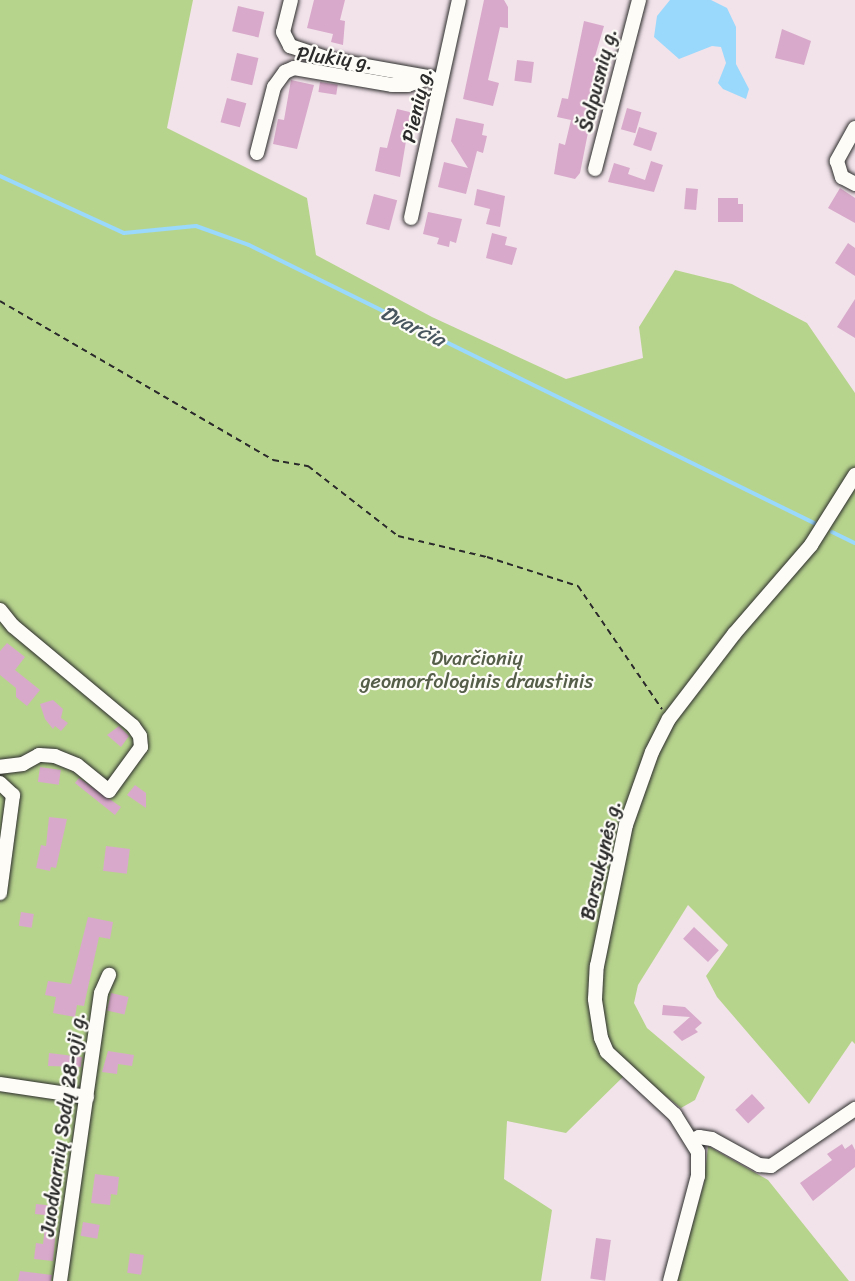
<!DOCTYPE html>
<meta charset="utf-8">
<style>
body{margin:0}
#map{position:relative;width:855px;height:1281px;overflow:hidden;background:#f2e3ea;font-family:Sriracha,sans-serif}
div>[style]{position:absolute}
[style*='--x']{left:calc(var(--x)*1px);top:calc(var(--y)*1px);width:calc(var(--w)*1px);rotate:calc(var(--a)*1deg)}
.green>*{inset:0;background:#b7d48d}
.water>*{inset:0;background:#9ad8fc}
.stream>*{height:4px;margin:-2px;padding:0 2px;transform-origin:2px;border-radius:2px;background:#9ad8fc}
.building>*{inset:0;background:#d8a9ca;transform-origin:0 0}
.path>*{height:2px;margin-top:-1px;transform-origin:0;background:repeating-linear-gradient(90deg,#2b2b2b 0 6px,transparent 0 10.5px)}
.roads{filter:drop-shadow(0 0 2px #2b2b2b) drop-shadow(0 0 2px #2b2b2b)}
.minor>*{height:14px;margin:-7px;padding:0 7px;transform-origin:7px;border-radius:7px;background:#fdfcf7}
span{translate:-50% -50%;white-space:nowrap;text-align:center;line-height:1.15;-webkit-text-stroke:4.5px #fdfcf7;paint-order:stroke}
.street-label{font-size:20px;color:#2b2b2b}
.park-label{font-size:20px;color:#555e48}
.water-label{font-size:21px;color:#47565f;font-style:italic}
</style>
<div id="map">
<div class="green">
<div style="clip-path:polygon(0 0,193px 0,167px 128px,307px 198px,316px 255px,432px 317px,566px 379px,643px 358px,639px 327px,675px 270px,732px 284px,807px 323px,855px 393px,855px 1044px,852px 1041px,809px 1104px,717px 997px,706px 976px,728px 945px,688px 905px,638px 985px,634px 1003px,647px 1028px,705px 1077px,695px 1100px,681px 1108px,631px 1069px,566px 1133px,507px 1121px,504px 1179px,552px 1210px,541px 1281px,0 1281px)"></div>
<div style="clip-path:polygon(708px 1146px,768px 1180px,849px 1281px,676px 1281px,704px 1183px)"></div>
</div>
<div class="water">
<div style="clip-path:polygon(670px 0,711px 0,727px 8px,736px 27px,736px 64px,749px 89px,746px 99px,723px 89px,718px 83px,726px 63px,721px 47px,712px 46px,679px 59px,654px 37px,657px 16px)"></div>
</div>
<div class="stream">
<div style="--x:0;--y:176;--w:136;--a:24.7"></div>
<div style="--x:124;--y:233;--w:72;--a:-5.6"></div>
<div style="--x:196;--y:226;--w:56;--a:19.7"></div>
<div style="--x:249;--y:245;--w:630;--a:26.2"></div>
<div style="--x:832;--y:532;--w:25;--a:26"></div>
</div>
<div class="building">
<div style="clip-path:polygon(314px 0,345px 0,340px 20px,345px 21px,343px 45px,331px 42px,333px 34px,307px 28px)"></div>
<div style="clip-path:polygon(484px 0,504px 0,508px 7px,508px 28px,500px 27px,488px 80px,499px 83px,493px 106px,463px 99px)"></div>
<div style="left:238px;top:6px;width:27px;height:26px;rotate:13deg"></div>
<div style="clip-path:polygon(584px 21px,604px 26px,594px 60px,602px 62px,580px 173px,575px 179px,554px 174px,559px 143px,565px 145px,571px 120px,557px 117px,562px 98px,568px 99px)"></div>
<div style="clip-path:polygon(782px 29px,811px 41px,804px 65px,775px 58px)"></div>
<div style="left:237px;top:53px;width:22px;height:28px;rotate:13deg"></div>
<div style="left:517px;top:60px;width:17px;height:21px;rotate:7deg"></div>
<div style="clip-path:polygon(291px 80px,314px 85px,297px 149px,273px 144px,278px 119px,284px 120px)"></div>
<div style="left:320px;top:82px;width:18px;height:10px;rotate:9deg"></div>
<div style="left:227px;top:98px;width:20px;height:25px;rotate:15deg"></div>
<div style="left:627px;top:108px;width:15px;height:22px;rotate:16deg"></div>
<div style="clip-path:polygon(397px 109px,418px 114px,411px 142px,406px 141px,400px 177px,375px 171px,380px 147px,387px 148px)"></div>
<div style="clip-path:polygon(456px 118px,484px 124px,482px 135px,487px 136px,483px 153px,477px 151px,466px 194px,438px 187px,444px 162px,468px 168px,451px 141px)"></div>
<div style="left:639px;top:127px;width:19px;height:19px;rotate:18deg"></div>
<div style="clip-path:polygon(651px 161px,663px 165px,654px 192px,608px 182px,614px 163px,630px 168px,628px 174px,645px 180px)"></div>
<div style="left:686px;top:188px;width:12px;height:21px;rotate:5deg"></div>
<div style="clip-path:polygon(840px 188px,855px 198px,855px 223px,828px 208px)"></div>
<div style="clip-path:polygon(477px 189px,505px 196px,500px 227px,486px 224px,490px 209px,474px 205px)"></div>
<div style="left:374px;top:194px;width:24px;height:31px;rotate:15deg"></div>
<div style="clip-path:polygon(718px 198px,738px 198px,738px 204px,743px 204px,743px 222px,718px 222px)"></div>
<div style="clip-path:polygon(428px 212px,462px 219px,456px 243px,450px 241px,449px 247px,437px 244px,439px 238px,423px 234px)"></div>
<div style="clip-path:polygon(492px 233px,507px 237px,505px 245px,517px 248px,512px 265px,486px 258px)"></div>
<div style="clip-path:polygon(848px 243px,855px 248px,855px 276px,835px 263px)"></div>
<div style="clip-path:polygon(855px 299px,855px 338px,837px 327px)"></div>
<div style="clip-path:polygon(7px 643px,25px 657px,15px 670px,40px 690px,27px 706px,16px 697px,16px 688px,0 675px,0 651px)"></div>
<div style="clip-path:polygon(53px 700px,63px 709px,61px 718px,68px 723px,61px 731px,55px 726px,53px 729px,45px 719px,40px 704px)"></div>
<div style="clip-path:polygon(119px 726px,129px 736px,121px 747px,107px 735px)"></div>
<div style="left:40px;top:767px;width:21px;height:15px;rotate:8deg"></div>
<div style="clip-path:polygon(79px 778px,121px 807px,115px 815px,75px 783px)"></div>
<div style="clip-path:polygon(135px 785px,146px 793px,146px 808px,127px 795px)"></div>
<div style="clip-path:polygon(49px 817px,67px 819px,56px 868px,51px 867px,50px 871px,36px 868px,41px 845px,46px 846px)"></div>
<div style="left:106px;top:846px;width:24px;height:25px;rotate:7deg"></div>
<div style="left:21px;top:912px;width:13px;height:14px;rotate:9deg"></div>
<div style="clip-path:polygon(88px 917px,113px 922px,110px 939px,99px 937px,84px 1006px,77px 1005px,75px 1017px,53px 1013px,56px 997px,45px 995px,48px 981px,71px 984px)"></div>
<div style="left:694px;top:927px;width:34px;height:16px;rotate:43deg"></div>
<div style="left:111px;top:993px;width:18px;height:18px;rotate:13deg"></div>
<div style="clip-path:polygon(663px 1005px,685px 1007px,702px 1023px,695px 1029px,698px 1032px,682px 1041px,673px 1032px,690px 1017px,662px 1015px)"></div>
<div style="clip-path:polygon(108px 1051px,134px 1055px,132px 1066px,118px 1064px,117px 1074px,102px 1072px)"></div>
<div style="clip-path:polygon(49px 1053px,82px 1057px,81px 1067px,48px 1066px)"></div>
<div style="left:752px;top:1094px;width:19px;height:23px;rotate:47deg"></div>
<div style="clip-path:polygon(842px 1144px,845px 1149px,852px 1144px,855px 1150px,855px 1167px,813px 1201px,800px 1183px,832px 1160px,827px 1154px)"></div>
<div style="clip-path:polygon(95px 1174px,119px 1177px,117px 1195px,111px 1194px,110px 1205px,91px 1203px)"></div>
<div style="left:36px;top:1204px;width:20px;height:10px;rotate:6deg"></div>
<div style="clip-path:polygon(46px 1218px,57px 1219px,53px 1261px,34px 1259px,36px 1243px,43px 1244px)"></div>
<div style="left:83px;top:1222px;width:17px;height:14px;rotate:10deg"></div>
<div style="left:596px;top:1238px;width:15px;height:41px;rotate:8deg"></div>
<div style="left:130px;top:1253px;width:14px;height:20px;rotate:8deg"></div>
<div style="clip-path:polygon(20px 1271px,52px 1275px,51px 1281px,18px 1281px)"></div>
</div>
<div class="path">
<div style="--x:0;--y:301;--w:316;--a:30.2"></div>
<div style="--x:273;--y:460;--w:36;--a:10"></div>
<div style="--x:308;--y:466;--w:114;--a:37.9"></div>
<div style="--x:398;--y:536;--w:91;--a:13.3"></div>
<div style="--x:487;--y:557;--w:96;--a:17.7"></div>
<div style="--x:578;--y:586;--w:149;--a:55.7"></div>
</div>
<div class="roads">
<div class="minor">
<div style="--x:291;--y:0;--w:33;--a:104"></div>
<div style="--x:283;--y:32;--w:16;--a:63"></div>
<div style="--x:290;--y:46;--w:44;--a:18.4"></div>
<div style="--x:332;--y:60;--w:97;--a:10"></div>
<div style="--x:855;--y:128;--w:38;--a:119"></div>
<div style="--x:837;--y:161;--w:17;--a:73"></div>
<div style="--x:842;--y:177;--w:15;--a:28"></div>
<div style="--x:257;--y:153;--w:68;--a:-75.6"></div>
<div style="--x:274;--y:87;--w:19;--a:-54"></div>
<div style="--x:285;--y:72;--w:10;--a:-24"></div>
<div style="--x:294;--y:68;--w:99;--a:9.8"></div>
<div style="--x:392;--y:85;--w:16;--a:0"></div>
<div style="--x:408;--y:85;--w:24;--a:-19"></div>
<div style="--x:595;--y:169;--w:175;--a:-75.4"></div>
<div style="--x:411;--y:218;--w:223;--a:-77.6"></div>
<div style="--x:0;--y:610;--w:21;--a:51"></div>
<div style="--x:13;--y:626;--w:156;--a:39.8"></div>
<div style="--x:133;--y:726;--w:12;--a:55"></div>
<div style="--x:140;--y:736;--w:11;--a:85"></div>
<div style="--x:141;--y:747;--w:54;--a:126"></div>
<div style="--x:109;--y:791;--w:41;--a:-140.9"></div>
<div style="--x:77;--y:765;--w:24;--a:-158"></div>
<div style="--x:55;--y:756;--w:16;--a:-176"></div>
<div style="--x:39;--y:755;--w:18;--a:151"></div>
<div style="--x:23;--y:764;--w:23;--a:173"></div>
<div style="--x:0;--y:783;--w:18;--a:43"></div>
<div style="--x:13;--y:795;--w:99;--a:97.6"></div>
<div style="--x:0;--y:1084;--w:88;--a:8.5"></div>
<div style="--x:694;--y:1140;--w:6;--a:-31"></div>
<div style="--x:699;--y:1137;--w:13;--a:9"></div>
<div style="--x:712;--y:1139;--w:54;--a:29"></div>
<div style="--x:759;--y:1165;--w:12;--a:5"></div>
<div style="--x:771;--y:1166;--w:102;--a:-34.2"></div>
<div style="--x:60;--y:1281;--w:291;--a:-81.9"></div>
<div style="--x:101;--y:993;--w:20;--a:-66"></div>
<div style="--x:670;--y:1281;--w:109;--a:-75.1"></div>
<div style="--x:698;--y:1176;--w:24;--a:-90"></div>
<div style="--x:698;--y:1152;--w:44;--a:-121.9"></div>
<div style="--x:675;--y:1115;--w:93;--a:-137.2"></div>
<div style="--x:607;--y:1052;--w:15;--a:-113"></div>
<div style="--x:601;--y:1038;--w:39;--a:-99"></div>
<div style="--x:595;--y:999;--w:33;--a:-87"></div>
<div style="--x:597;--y:966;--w:144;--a:-78.4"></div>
<div style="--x:626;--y:825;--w:77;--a:-70.4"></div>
<div style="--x:652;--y:752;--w:37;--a:-63"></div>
<div style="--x:669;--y:719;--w:107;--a:-52.6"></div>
<div style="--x:734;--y:634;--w:118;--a:-49.1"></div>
<div style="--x:811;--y:545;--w:83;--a:-57.8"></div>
</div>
</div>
<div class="street-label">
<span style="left:335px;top:58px;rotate:7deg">Plukių g.</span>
<span style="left:598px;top:80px;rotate:-76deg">Šalpusnių g.</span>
<span style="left:417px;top:105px;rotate:-77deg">Pienių g.</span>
<span style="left:601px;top:860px;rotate:-77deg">Barsukynės g.</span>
<span style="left:63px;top:1124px;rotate:-82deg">Juodvarnių Sodų 28-oji g.</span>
</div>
<div class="park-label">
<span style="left:477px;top:670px">Dvarčionių<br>geomorfologinis draustinis</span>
</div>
<div class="water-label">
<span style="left:413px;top:326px;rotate:26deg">Dvarčia</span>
</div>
</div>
